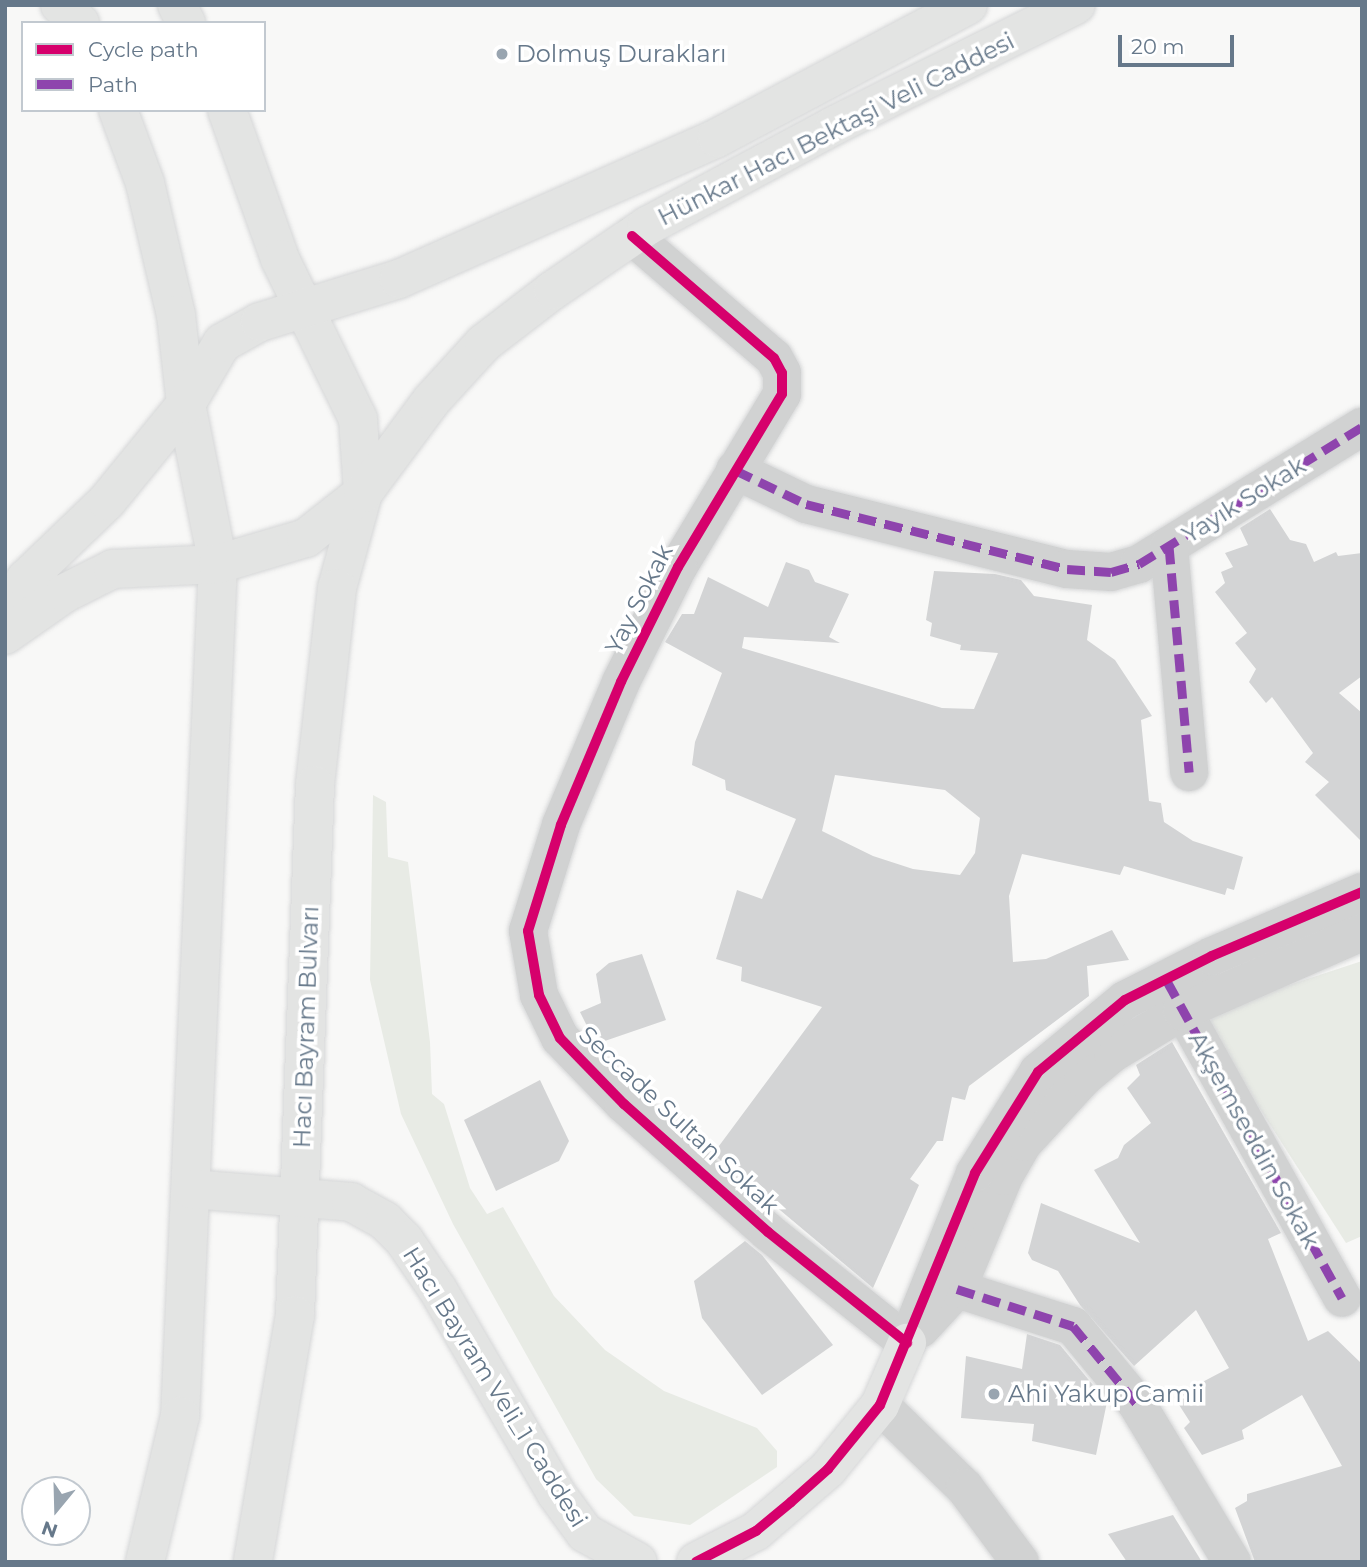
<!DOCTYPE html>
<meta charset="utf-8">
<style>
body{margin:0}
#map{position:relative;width:1367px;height:1567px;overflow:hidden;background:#f8f8f7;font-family:Montserrat,sans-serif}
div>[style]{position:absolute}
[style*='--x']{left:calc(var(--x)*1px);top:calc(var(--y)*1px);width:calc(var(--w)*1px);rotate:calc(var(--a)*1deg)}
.green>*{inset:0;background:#e8ebe5}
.building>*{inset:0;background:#d3d4d5}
.roads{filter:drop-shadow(0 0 2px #d5d6d7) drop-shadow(0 0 2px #d5d6d7)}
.street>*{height:38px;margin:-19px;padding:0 19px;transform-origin:19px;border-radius:19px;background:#d1d2d2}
.secondary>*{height:38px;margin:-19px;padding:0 19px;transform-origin:19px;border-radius:19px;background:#e3e4e3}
.quiet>*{height:9px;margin-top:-4.5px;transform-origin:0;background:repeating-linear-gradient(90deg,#8e44ad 0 18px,transparent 0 27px)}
.cycleway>*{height:10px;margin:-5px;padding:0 5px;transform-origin:5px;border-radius:5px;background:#d6006c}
.dots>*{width:19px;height:19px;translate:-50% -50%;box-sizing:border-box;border:4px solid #fff;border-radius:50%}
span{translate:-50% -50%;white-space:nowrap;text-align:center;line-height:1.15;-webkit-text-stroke:7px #fff;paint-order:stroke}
.poi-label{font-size:24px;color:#66788a}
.left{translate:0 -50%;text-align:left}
.street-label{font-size:24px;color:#66788a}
.frame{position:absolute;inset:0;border:7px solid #66788a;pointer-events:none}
.legend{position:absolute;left:21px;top:21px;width:245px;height:91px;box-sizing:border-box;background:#fff;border:2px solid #c2c9d0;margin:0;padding:9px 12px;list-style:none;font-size:21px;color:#66788a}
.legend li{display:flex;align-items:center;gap:14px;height:35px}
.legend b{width:35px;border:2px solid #c2c9d0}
.north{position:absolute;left:21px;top:1476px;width:70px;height:70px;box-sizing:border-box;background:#fff;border:2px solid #c2c9d0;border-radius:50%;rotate:199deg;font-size:19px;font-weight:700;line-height:28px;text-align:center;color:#66788a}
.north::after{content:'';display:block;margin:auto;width:24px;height:32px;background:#99a5b0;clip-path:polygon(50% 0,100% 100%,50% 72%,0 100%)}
.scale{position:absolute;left:1118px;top:35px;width:116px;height:32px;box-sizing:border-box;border:4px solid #66788a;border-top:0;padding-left:9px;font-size:21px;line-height:24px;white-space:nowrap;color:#66788a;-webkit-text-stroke:5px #fff;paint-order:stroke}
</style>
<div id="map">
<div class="green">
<div style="clip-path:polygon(373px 795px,386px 802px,388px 857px,408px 862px,430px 1042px,432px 1094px,444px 1104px,470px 1188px,487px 1214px,503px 1207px,554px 1296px,605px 1350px,664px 1391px,757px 1428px,777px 1451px,777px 1467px,690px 1525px,634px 1516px,596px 1479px,453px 1224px,401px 1114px,370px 980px)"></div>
<div style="clip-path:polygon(1362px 961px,1362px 1236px,1346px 1243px,1208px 1028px,1216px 1009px)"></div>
</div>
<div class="building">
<div style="clip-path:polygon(1270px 509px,1290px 540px,1306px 544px,1314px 562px,1336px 552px,1338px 556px,1362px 553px,1362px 676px,1339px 693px,1362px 713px,1362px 842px,1315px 795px,1329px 782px,1305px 762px,1313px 753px,1272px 697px,1266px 703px,1249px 682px,1256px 669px,1235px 643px,1247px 633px,1215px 592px,1225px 583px,1221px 572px,1233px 567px,1225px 553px,1248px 545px,1240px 528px)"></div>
<div style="clip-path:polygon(evenodd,786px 562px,809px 570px,815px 582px,849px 594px,829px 637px,840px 643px,744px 637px,742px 648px,942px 708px,974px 709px,998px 653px,960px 650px,961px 645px,930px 636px,932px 623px,926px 620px,934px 571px,995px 574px,1021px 580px,1034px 596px,1092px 605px,1087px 640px,1115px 660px,1152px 716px,1141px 720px,1149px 801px,1161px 803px,1164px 822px,1193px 841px,1243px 857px,1234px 890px,1227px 888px,1225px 895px,1124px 866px,1120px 875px,1022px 854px,1009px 896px,1013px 962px,1046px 959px,1112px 930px,1129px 960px,1087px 966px,1089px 996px,969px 1086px,965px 1100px,952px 1097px,943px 1141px,937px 1141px,910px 1179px,919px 1185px,873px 1288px,713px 1154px,822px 1007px,741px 981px,742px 967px,716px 959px,737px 890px,762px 899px,796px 819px,726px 790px,725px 780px,692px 765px,695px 742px,722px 673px,665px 642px,682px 614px,694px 614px,708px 577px,768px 607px,786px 562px,835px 775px,945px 790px,980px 818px,975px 853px,960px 875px,913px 869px,873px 856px,822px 831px,835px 775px)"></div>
<div style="clip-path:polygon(642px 954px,666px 1020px,596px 1044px,580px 1012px,601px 1003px,596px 974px,609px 963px)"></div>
<div style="clip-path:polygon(1172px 1042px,1281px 1233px,1268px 1239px,1308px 1341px,1328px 1331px,1362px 1364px,1362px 1562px,1255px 1562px,1235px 1508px,1247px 1501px,1247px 1494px,1342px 1466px,1302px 1395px,1242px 1430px,1244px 1439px,1202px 1455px,1184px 1428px,1190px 1422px,1174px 1397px,1229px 1368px,1196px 1310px,1134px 1366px,1080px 1305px,1058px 1271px,1032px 1260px,1028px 1253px,1041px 1203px,1140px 1243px,1094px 1170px,1118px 1158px,1124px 1145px,1151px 1123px,1127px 1088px,1140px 1075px,1136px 1065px)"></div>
<div style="clip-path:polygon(540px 1080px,569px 1141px,559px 1161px,496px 1191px,464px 1120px)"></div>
<div style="clip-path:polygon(745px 1241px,762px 1255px,833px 1345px,762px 1395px,702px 1318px,694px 1281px)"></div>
<div style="clip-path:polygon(1027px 1334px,1060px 1345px,1107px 1402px,1096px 1455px,1032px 1441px,1034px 1424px,961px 1418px,966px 1356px,1022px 1369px)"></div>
<div style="clip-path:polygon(1173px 1515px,1202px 1562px,1127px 1562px,1108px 1534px)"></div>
</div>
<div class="roads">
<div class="street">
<div style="--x:632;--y:236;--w:187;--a:40.7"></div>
<div style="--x:774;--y:358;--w:17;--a:62"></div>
<div style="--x:782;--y:373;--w:21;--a:90"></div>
<div style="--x:782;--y:394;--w:202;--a:121"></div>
<div style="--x:678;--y:567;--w:128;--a:116.4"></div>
<div style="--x:621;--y:682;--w:155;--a:112.8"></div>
<div style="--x:561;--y:825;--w:111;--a:107.3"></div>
<div style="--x:528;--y:931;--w:65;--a:80.2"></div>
<div style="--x:539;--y:995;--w:48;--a:64"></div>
<div style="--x:560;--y:1038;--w:92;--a:45.9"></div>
<div style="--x:624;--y:1104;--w:193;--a:41.6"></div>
<div style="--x:768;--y:1232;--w:178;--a:38.6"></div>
<div style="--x:735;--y:470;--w:79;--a:25.6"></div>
<div style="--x:806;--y:504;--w:269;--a:14"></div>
<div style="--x:1067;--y:569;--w:44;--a:3.9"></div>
<div style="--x:1111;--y:572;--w:29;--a:-16"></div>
<div style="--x:1139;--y:564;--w:262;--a:-31.6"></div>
<div style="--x:1169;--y:546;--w:227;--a:84.9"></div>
<div style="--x:1171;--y:989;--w:353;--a:61"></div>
<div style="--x:957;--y:1289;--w:122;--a:17.7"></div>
<div style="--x:1073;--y:1326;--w:101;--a:50.6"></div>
<div style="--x:1137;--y:1404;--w:184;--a:59"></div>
<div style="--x:920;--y:1329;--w:54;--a:-47.2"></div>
<div style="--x:957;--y:1289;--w:122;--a:-67.4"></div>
<div style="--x:1004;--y:1176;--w:39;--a:-60"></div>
<div style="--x:1024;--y:1142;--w:87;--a:-47.3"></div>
<div style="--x:1083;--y:1078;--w:39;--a:-40"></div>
<div style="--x:1113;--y:1053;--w:81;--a:-31.3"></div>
<div style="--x:1182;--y:1011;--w:197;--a:-23.7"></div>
<div style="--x:907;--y:1343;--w:183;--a:-68.2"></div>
<div style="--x:975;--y:1173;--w:119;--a:-58"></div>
<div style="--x:1038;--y:1072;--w:113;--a:-39.6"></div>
<div style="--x:1125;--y:1000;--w:97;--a:-26.8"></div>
<div style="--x:1212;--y:956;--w:163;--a:-23.1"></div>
<div style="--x:880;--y:1405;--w:119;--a:44.3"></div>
<div style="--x:965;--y:1488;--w:92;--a:53.4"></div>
</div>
<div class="secondary">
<div style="--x:60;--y:5;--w:27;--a:42"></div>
<div style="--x:177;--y:5;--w:20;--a:63"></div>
<div style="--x:118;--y:110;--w:78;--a:69.7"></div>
<div style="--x:145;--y:183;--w:136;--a:76.8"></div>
<div style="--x:176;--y:315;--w:90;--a:83.6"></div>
<div style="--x:186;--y:404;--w:163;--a:78.7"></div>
<div style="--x:218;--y:564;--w:853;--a:92.55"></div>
<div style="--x:180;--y:1416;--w:150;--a:103.5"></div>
<div style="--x:227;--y:110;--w:158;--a:70.4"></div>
<div style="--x:280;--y:259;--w:178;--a:64"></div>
<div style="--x:358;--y:419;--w:74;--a:86.1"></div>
<div style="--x:363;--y:493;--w:98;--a:105.3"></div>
<div style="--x:337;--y:588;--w:198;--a:96.4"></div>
<div style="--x:315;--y:785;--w:530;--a:92.16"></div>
<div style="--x:295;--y:1315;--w:251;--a:99.7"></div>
<div style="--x:5;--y:612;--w:39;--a:-58"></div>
<div style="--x:26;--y:579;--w:112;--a:-43.9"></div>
<div style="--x:107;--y:501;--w:125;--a:-50.8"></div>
<div style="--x:186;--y:404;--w:71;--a:-59.5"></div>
<div style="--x:222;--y:343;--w:43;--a:-28.9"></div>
<div style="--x:260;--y:322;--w:145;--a:-17.2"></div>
<div style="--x:399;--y:279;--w:348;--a:-23.9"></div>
<div style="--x:717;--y:138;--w:284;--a:-27.9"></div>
<div style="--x:5;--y:635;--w:73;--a:-35"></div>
<div style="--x:65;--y:593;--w:54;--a:-26.6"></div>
<div style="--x:113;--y:569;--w:105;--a:-2.7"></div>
<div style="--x:218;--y:564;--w:92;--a:-16.5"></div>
<div style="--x:306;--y:538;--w:73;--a:-38.3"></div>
<div style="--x:363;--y:493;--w:114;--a:-53.5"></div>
<div style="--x:431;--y:401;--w:79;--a:-47.6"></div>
<div style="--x:484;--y:343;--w:87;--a:-37.5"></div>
<div style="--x:553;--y:290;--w:114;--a:-34.2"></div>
<div style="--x:647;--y:226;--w:213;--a:-28.2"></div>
<div style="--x:835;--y:125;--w:269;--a:-26.5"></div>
<div style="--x:191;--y:1189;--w:161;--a:4.6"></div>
<div style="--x:351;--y:1202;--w:39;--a:29"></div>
<div style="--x:385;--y:1221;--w:27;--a:45"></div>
<div style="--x:404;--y:1240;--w:60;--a:55.8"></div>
<div style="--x:438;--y:1290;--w:235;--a:59.8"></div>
<div style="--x:556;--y:1493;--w:49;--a:54.1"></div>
<div style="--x:585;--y:1533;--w:60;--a:28.7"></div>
<div style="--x:696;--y:1562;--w:68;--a:-27.3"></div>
<div style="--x:756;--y:1531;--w:95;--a:-40.7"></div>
<div style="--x:828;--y:1469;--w:82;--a:-50.9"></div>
<div style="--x:880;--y:1405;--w:68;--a:-66.5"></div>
</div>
</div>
<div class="quiet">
<div style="--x:735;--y:470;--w:79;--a:25.6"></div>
<div style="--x:806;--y:504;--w:269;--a:14"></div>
<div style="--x:1067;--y:569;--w:44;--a:3.9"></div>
<div style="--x:1111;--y:572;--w:29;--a:-16"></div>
<div style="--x:1139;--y:564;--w:262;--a:-31.6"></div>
<div style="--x:1169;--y:546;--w:227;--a:84.9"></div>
<div style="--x:1167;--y:981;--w:362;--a:61.1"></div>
<div style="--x:957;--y:1289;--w:122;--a:17.7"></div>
<div style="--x:1073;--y:1326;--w:101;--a:50.6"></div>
</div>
<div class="cycleway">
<div style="--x:632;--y:236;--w:187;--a:40.7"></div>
<div style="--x:774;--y:358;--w:17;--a:62"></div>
<div style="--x:782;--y:373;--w:21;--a:90"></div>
<div style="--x:782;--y:394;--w:202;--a:121"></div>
<div style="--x:678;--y:567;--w:128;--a:116.4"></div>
<div style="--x:621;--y:682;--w:155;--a:112.8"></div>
<div style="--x:561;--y:825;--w:111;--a:107.3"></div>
<div style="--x:528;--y:931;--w:65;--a:80.2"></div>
<div style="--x:539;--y:995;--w:48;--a:64"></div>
<div style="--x:560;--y:1038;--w:92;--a:45.9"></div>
<div style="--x:624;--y:1104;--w:193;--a:41.6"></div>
<div style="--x:768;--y:1232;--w:178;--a:38.6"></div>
<div style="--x:696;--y:1562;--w:68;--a:-27.3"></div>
<div style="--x:756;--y:1531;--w:45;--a:-39.6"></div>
<div style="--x:791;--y:1502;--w:50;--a:-41.7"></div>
<div style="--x:828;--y:1469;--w:82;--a:-50.9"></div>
<div style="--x:880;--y:1405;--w:251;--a:-67.7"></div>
<div style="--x:975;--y:1173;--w:119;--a:-58"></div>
<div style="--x:1038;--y:1072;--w:113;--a:-39.6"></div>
<div style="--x:1125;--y:1000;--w:97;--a:-26.8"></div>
<div style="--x:1212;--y:956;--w:163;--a:-23.1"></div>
</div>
<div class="dots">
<div style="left:502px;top:54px;background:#99a5b0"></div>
<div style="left:994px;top:1394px;background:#99a5b0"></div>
</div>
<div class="poi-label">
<span class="left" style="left:516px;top:54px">Dolmuş Durakları</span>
<span class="left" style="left:1008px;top:1394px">Ahi Yakup Camii</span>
</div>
<div class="street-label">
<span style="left:836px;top:129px;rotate:-27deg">Hünkar Hacı Bektaşi Veli Caddesi</span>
<span style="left:1244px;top:500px;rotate:-32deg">Yayık Sokak</span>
<span style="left:639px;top:599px;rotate:-63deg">Yay Sokak</span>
<span style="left:306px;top:1027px;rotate:-88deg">Hacı Bayram Bulvarı</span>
<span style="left:679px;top:1120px;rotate:43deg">Seccade Sultan Sokak</span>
<span style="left:1254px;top:1140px;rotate:61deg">Akşemseddin Sokak</span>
<span style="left:495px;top:1387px;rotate:58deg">Hacı Bayram Veli_1 Caddesi</span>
</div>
<div class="frame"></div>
<ul class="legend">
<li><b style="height:9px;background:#d6006c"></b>Cycle path</li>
<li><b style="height:9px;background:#8e44ad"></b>Path</li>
</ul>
<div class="north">N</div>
<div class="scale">20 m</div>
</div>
